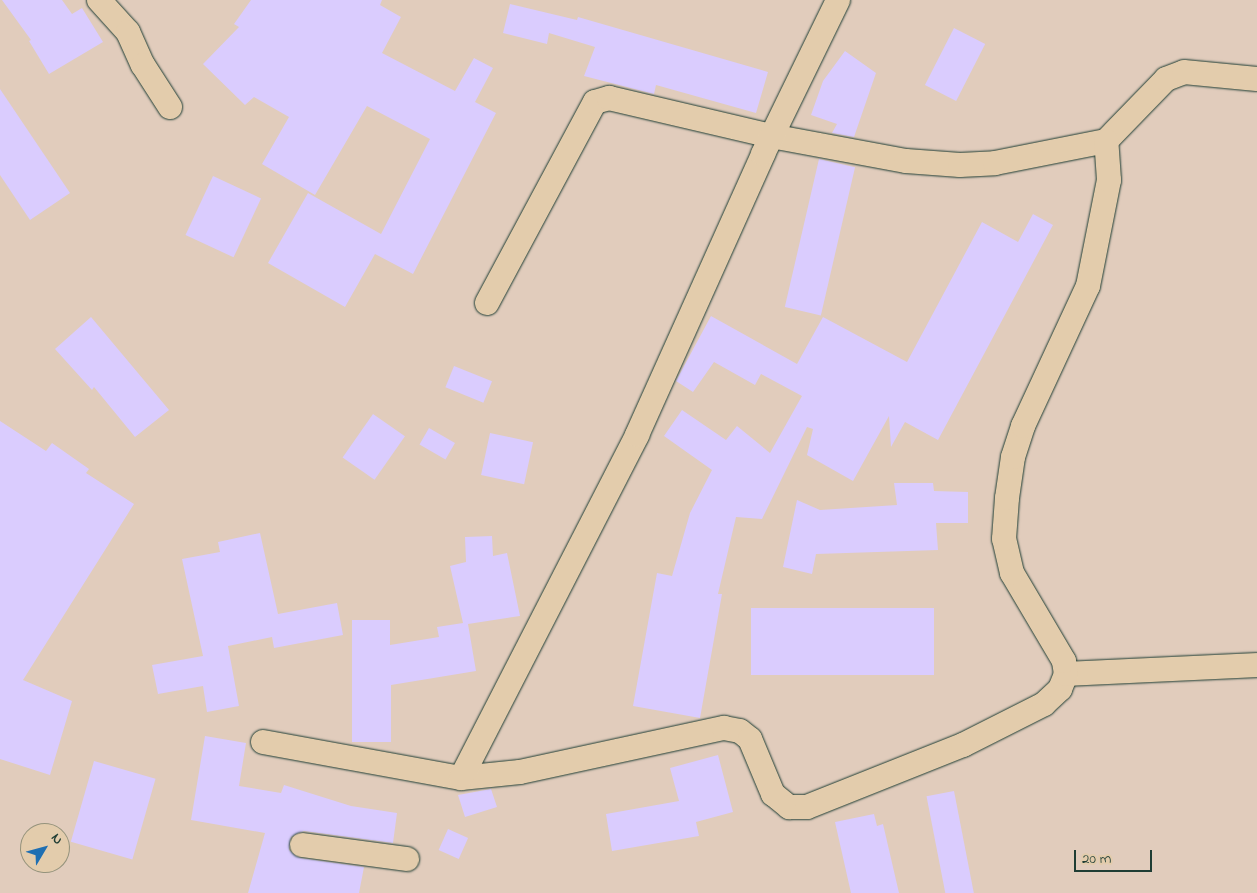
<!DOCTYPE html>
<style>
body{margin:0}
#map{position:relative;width:1257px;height:893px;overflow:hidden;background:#e1ccbc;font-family:"Indie Flower",sans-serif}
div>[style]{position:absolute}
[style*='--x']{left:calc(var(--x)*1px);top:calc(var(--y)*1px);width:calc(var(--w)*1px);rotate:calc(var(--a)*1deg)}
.building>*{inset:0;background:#daccfe;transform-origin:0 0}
.roads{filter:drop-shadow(0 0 1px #1f3d34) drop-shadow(0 0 1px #1f3d34)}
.minor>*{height:24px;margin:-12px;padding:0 12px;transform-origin:12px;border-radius:12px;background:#e3ccac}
span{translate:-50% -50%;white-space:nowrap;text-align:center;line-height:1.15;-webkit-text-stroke:4px #e3ccac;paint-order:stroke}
.north{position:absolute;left:20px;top:823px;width:50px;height:50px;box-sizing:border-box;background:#e3ccac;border:1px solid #95937c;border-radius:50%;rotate:53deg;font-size:14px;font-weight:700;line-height:20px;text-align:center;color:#1f3d34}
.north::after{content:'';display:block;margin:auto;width:18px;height:22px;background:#1f6fb2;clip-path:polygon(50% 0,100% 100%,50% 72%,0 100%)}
.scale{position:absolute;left:1074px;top:850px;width:78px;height:22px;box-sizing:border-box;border:2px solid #1f3d34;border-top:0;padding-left:6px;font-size:15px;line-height:18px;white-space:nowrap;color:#1f3d34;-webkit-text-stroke:4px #e3ccac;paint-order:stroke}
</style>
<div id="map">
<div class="building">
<div style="clip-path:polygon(2px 0,62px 0,72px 14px,82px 8px,103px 42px,49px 74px,29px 41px,31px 40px)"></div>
<div style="clip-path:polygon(251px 0,382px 0,380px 5px,401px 17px,382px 53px,455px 91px,474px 58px,493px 68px,475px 102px,496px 113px,413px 274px,375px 254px,345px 307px,268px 263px,308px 193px,381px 234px,430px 139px,367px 106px,315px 195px,262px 164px,289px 117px,254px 97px,245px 105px,203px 64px,239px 27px,234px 24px)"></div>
<div style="clip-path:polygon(510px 4px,577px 20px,578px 17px,768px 72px,756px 113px,656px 85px,654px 94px,584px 76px,595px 47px,549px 33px,547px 44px,503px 33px)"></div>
<div style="left:954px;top:28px;width:35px;height:64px;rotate:27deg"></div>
<div style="clip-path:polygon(845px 51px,876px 73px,854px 137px,832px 133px,837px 124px,811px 115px,823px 81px)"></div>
<div style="clip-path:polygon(0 89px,70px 193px,30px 220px,0 175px)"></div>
<div style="left:819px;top:159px;width:37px;height:152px;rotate:13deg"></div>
<div style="left:213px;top:176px;width:53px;height:65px;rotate:25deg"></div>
<div style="clip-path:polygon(1033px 214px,1053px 225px,938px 440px,905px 422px,891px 447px,889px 416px,853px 481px,807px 455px,813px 429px,807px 427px,762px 519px,736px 517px,718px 594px,722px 594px,700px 718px,633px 706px,657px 573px,672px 576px,690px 513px,712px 470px,664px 436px,682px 410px,726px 440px,737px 426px,770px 453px,802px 396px,761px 374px,755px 385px,714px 362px,693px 392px,676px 381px,711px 316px,797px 364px,823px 317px,907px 362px,982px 222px,1018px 242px)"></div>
<div style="clip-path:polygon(91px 317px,169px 410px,135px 437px,94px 387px,92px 390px,55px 349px)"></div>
<div style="left:454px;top:366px;width:41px;height:23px;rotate:22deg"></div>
<div style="left:373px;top:414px;width:39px;height:53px;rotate:35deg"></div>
<div style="clip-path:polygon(0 421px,46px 451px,52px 443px,89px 469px,86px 473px,134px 504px,23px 680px,72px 701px,50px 775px,0 759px)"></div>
<div style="left:429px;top:428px;width:30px;height:19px;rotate:30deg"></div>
<div style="left:490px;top:433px;width:44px;height:43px;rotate:12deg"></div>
<div style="clip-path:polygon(894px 483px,933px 483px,934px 491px,968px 492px,968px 523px,936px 523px,938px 550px,816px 554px,812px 574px,783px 567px,797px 500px,820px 510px,897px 505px)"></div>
<div style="clip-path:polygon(260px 533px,278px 614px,337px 603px,343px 635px,274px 648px,272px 637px,228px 646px,239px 706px,207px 712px,203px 686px,158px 694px,152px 665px,203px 656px,182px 559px,220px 552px,218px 542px)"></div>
<div style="clip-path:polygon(492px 536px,493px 556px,507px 553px,520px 616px,468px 624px,476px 671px,391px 685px,391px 742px,352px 742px,352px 620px,390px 620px,390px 645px,439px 637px,437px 627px,463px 623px,450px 566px,466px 562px,465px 537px)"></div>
<div style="left:751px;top:608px;width:183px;height:67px"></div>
<div style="clip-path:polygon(205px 736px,246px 743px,239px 786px,281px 793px,284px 785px,351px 806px,397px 813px,393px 843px,304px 831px,291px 837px,289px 850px,300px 858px,364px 867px,359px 893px,248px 893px,265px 833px,191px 820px)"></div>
<div style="clip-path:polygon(718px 755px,733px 812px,696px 822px,699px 836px,612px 851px,606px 814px,679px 801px,670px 768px)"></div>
<div style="left:94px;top:761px;width:64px;height:84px;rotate:16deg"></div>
<div style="clip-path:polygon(491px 789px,497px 807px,465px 817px,458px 795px)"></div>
<div style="left:954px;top:791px;width:104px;height:28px;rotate:79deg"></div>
<div style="clip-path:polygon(874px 814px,877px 826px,883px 824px,899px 893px,851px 893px,835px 822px)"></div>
<div style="left:448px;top:829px;width:22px;height:23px;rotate:24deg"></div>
</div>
<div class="roads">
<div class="minor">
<div style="--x:99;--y:0;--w:43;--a:47.8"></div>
<div style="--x:128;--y:32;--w:36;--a:66"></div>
<div style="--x:143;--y:65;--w:50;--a:57.3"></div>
<div style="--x:487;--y:303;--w:228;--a:-61.8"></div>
<div style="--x:595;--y:102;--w:15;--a:-16"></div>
<div style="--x:609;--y:98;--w:166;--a:13.2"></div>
<div style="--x:771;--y:136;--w:137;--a:10.5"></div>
<div style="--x:906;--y:161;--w:54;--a:4.2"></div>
<div style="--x:960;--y:165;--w:35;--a:-3"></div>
<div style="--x:995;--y:163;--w:113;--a:-11.2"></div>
<div style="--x:1106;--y:141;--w:86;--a:-45.9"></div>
<div style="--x:1166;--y:79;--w:19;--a:-21"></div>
<div style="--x:1184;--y:72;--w:73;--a:5.5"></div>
<div style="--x:1066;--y:674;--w:191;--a:-2.7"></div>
<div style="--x:263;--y:742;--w:201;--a:10.3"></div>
<div style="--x:461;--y:778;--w:59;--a:-5.8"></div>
<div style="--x:520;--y:772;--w:209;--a:-12.2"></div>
<div style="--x:724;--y:728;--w:16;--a:11"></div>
<div style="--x:740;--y:731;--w:13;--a:39"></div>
<div style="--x:750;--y:739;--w:60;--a:67.3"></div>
<div style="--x:773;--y:794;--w:21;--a:39"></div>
<div style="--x:789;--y:807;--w:18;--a:0"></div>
<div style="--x:807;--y:807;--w:168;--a:-21.7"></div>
<div style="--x:963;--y:745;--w:91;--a:-26.8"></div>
<div style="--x:1044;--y:704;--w:22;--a:-43"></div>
<div style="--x:1060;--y:689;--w:16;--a:-68"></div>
<div style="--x:1066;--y:674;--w:13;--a:-99"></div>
<div style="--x:1064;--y:661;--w:102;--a:-120.6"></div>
<div style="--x:1012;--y:573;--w:35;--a:-103"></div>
<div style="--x:1004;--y:539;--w:41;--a:-85.8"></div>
<div style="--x:1007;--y:498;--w:41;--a:-81.7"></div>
<div style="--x:1013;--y:457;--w:33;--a:-72"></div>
<div style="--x:1023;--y:426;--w:154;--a:-65.1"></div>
<div style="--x:1088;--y:286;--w:108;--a:-78.8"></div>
<div style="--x:1109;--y:180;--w:39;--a:-94"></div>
<div style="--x:461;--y:778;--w:386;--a:-62.8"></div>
<div style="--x:637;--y:435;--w:308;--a:-65.8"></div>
<div style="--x:763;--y:154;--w:171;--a:-64"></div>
<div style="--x:302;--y:845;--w:106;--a:7.6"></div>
</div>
</div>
<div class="north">N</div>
<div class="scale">20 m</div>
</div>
